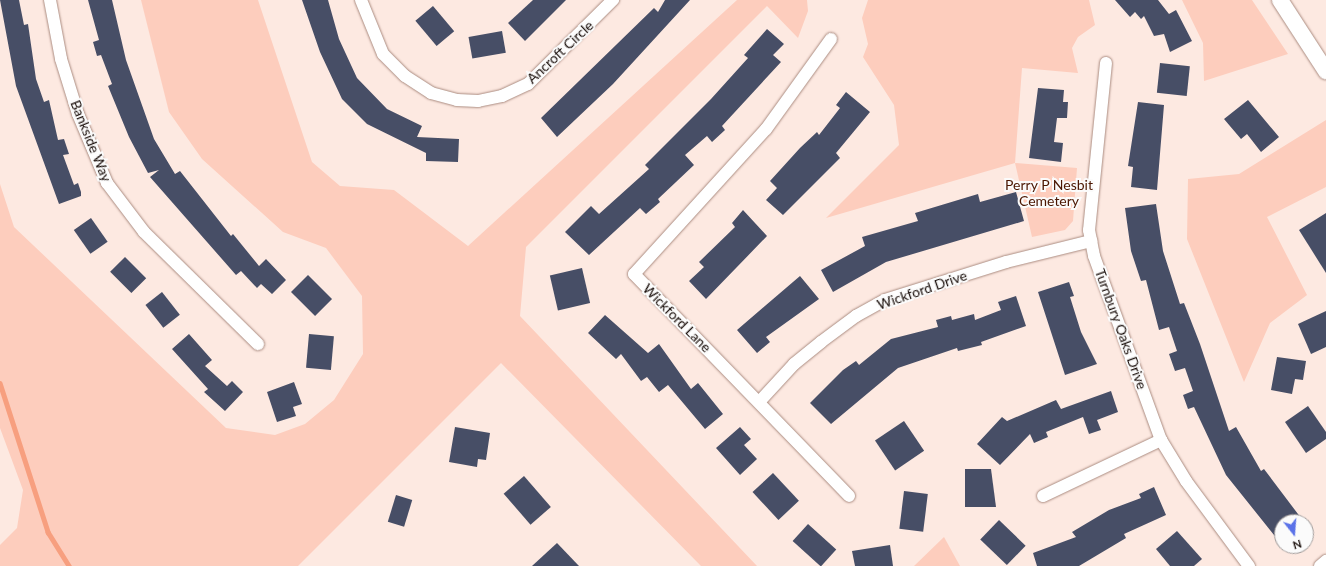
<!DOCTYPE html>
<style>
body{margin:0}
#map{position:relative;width:1326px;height:566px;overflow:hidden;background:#fde9e1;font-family:Lato,sans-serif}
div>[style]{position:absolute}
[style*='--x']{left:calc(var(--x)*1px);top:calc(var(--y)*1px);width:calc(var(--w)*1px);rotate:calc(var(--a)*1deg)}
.green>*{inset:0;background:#fdcdbd}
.stream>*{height:4.5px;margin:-2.25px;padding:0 2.25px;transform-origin:2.25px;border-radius:2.25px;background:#f79f7f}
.building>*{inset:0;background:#474e66;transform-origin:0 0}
.roads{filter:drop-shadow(0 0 1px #ab8c81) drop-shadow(0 0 1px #ab8c81)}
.street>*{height:12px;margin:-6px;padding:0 6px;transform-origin:6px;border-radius:6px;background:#fff}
.secondary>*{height:16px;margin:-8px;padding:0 8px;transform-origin:8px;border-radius:8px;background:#fff}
span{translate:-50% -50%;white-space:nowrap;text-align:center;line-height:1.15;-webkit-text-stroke:4px #fbfbfb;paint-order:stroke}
.street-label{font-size:14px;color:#190e0a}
.park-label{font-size:14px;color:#4b1601}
.north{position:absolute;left:1274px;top:514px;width:40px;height:40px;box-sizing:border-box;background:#fbfbfb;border:1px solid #a19c9b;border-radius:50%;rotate:163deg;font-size:11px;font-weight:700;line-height:16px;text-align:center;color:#190e0a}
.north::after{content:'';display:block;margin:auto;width:14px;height:18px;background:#5b72e8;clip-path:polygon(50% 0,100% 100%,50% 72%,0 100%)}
</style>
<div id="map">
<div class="green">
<div style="clip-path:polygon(141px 0,258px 0,312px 162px,340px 186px,394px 190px,468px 246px,737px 0,807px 0,808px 11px,798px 38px,767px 6px,526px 247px,520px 316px,757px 566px,701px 566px,501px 363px,298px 566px,0 566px,0 545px,17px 528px,23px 490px,0 428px,0 184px,14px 227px,226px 428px,275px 435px,305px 424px,334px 400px,363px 354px,362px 296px,326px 248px,283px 232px,202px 159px,169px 112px)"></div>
<div style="clip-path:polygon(868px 0,1089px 0,1095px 25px,1078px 37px,1072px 48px,1078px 73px,1022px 68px,1015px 163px,1077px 168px,1073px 221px,1065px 230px,1032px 237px,1015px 163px,826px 218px,899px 145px,894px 105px,863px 57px,868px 44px,862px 18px)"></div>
<div style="clip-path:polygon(1182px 0,1252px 0,1288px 54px,1204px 81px,1203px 43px)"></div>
<div style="clip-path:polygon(1326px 120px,1326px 187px,1267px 217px,1307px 295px,1270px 323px,1244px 382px,1187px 239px,1188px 179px,1239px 174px)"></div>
<div style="clip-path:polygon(944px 537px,960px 566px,914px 566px)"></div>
</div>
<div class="stream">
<div style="--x:0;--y:383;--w:157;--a:72.1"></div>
<div style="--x:48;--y:532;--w:40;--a:58"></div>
</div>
<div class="building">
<div style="clip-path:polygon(0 0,19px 0,24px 25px,28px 24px,36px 79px,44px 102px,49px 100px,58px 140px,64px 139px,69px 154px,63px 155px,74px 185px,78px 183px,81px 192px,81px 196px,59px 204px,16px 86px)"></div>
<div style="clip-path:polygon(88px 0,112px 0,126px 60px,154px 139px,175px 174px,180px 171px,231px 236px,233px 234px,259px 266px,266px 259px,286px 280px,272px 294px,261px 284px,257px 288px,241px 271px,236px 275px,150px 177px,159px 170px,148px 173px,129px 137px,108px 86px,112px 84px,101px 55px,97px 56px,93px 42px,99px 40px)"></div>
<div style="clip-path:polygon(302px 0,328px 0,339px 39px,357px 78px,387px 109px,422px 126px,417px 137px,459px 139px,458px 162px,426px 161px,426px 153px,367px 124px,342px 99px,320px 52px)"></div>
<div style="clip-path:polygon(533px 0,566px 0,525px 41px,508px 23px)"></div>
<div style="clip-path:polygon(665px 0,690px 0,613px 84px,557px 137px,541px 118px,654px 8px,658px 12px)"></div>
<div style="clip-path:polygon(1115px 0,1158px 0,1169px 14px,1176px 10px,1192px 41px,1170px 52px,1164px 34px,1154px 36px,1144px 16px,1141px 19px,1135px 12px,1130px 17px)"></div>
<div style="left:433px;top:6px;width:33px;height:23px;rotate:50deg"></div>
<div style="clip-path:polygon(767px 29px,784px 44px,773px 55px,781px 62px,722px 126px,725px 130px,712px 142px,707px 136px,685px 155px,694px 165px,658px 199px,660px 202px,646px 214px,640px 208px,589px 255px,565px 232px,591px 206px,599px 214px,649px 169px,645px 165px,711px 99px,748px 58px,744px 55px)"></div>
<div style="left:502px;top:31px;width:22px;height:34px;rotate:80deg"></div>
<div style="left:1160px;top:63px;width:30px;height:30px;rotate:6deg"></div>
<div style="clip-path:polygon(1038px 88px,1064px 90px,1063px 102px,1068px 102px,1067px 118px,1057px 118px,1054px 142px,1063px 143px,1061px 162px,1029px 158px)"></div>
<div style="clip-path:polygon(846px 92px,870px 112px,836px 153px,840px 158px,783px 215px,766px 200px,777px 188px,770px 181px,800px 148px,817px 132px,819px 135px,840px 108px,836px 105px)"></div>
<div style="clip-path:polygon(1248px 100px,1279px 137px,1261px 152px,1247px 134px,1241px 139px,1224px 119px)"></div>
<div style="clip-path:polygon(1138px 102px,1164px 105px,1157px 190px,1131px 187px,1133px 167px,1128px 166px)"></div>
<div style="clip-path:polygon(1016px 192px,1024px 221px,886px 262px,833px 292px,821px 270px,865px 246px,862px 237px,918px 221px,915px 213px,978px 194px,980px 202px)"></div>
<div style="clip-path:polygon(1156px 204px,1163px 251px,1180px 304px,1184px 303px,1200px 344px,1229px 431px,1236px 427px,1261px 471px,1264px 469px,1304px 522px,1282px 522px,1282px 545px,1226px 475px,1194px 407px,1188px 409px,1183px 395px,1193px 391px,1185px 368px,1175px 371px,1169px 354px,1177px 351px,1169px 327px,1159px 330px,1146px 280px,1141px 281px,1131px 251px,1125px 208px)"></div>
<div style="clip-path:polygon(743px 210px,767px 236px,706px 299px,689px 281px,704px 267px,699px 262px,735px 227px,732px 223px)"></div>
<div style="clip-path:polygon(1326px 213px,1326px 273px,1299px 230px)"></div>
<div style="left:91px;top:218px;width:29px;height:21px;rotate:55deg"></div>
<div style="left:125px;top:257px;width:30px;height:21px;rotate:45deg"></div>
<div style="left:582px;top:268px;width:36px;height:33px;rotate:77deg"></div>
<div style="left:308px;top:275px;width:34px;height:24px;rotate:45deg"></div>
<div style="clip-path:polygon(800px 276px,819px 299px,766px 337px,770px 342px,757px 353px,737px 330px)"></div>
<div style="clip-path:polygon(1069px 282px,1074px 296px,1070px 297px,1081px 332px,1097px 364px,1065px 375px,1038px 292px)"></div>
<div style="left:162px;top:292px;width:29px;height:21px;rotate:52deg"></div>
<div style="clip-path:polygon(1016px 296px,1026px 326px,981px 342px,982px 345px,958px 351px,957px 348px,898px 368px,831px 424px,810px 403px,843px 370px,856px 361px,859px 365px,891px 339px,938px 327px,936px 320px,951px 316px,952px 320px,974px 314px,975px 320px,1001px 310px,998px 302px)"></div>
<div style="clip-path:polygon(1326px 311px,1326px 347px,1311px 354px,1298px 324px)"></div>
<div style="clip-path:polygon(605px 315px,648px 353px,659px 344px,691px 389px,698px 383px,723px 414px,705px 429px,668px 385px,659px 392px,647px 377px,641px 381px,621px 354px,616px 359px,588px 333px)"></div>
<div style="clip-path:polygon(189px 334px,212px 360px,205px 366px,227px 386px,232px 381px,243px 392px,225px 411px,204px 392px,208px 389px,172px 349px)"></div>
<div style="left:309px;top:334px;width:25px;height:34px;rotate:5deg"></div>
<div style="clip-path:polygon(1277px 357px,1306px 361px,1303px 380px,1295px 379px,1292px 394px,1271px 390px)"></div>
<div style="clip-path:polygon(294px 382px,302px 404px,293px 407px,296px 416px,277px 422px,267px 392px)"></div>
<div style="clip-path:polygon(1111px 391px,1118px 412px,1097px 420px,1101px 430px,1089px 434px,1083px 417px,1046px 432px,1048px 437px,1034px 443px,1030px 434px,1000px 465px,977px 444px,1002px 417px,1007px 421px,1056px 400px,1061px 409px)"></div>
<div style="clip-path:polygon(1308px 406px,1326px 432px,1326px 439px,1306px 453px,1285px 422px)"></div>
<div style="left:904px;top:421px;width:36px;height:35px;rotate:56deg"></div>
<div style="clip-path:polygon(455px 427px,490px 433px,486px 460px,478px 459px,477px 467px,449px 462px)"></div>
<div style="clip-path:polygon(740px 427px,751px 439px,744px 445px,757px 459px,740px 475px,716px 448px)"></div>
<div style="clip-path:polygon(965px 469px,991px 469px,996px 507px,965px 507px)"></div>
<div style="left:773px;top:473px;width:38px;height:28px;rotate:47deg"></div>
<div style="left:524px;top:476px;width:41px;height:27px;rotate:49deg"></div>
<div style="clip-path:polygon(1154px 487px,1166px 515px,1124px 534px,1126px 538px,1079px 566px,1037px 566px,1033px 553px,1076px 537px,1072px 532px,1109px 510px,1141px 498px,1139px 494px)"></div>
<div style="left:904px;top:491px;width:24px;height:38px;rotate:7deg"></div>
<div style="left:396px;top:495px;width:17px;height:28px;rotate:17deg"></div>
<div style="left:999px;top:520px;width:37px;height:27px;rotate:44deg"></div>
<div style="left:808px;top:524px;width:38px;height:23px;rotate:42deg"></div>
<div style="clip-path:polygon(1177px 531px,1202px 559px,1194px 566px,1170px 566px,1156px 549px)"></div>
<div style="clip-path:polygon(557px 543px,579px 566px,532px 566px)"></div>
<div style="clip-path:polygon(890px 545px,893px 566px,855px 566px,852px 551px)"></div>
</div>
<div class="roads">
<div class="street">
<div style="--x:50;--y:0;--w:60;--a:79.4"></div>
<div style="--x:61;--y:59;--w:58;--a:72.8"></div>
<div style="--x:78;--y:114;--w:75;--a:67.2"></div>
<div style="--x:107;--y:183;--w:61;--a:52.9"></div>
<div style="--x:144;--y:232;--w:160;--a:44.5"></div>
<div style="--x:361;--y:0;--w:58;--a:67.8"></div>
<div style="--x:383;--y:54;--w:31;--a:45"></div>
<div style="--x:405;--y:76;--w:31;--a:33"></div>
<div style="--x:431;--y:93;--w:27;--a:15"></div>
<div style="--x:457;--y:100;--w:21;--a:3"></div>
<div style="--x:478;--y:101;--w:25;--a:-12"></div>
<div style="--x:502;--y:96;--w:29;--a:-25"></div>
<div style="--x:528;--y:84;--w:120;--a:-44.7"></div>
<div style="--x:831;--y:39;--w:111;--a:125.8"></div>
<div style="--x:766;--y:129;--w:196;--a:132.3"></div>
<div style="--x:634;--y:274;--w:309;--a:45.9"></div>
<div style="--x:1106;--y:63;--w:168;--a:95.8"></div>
<div style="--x:1089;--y:230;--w:26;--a:79"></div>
<div style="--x:1094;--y:256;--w:196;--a:70"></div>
<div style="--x:1161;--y:440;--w:48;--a:58.6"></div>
<div style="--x:1186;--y:481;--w:106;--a:53.5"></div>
<div style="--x:760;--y:401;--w:50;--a:-47.4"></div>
<div style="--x:794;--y:364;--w:35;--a:-39"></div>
<div style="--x:821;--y:342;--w:44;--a:-36.6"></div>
<div style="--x:856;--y:316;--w:33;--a:-29"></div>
<div style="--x:885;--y:300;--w:127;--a:-17.4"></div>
<div style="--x:1006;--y:262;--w:88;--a:-13.9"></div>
<div style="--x:1043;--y:496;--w:131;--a:-25.4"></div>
<div style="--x:1320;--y:566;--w:8;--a:-40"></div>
</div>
<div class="secondary">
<div style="--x:1280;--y:0;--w:85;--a:57.1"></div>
</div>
</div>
<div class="street-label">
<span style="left:560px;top:52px;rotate:-43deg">Ancroft Circle</span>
<span style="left:91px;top:141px;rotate:68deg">Bankside Way</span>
<span style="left:922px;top:290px;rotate:-19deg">Wickford Drive</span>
<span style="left:677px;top:318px;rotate:45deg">Wickford Lane</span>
<span style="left:1121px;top:329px;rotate:70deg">Turnbury Oaks Drive</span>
</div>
<div class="park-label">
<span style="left:1049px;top:193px">Perry P Nesbit<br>Cemetery</span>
</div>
<div class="north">N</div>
</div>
